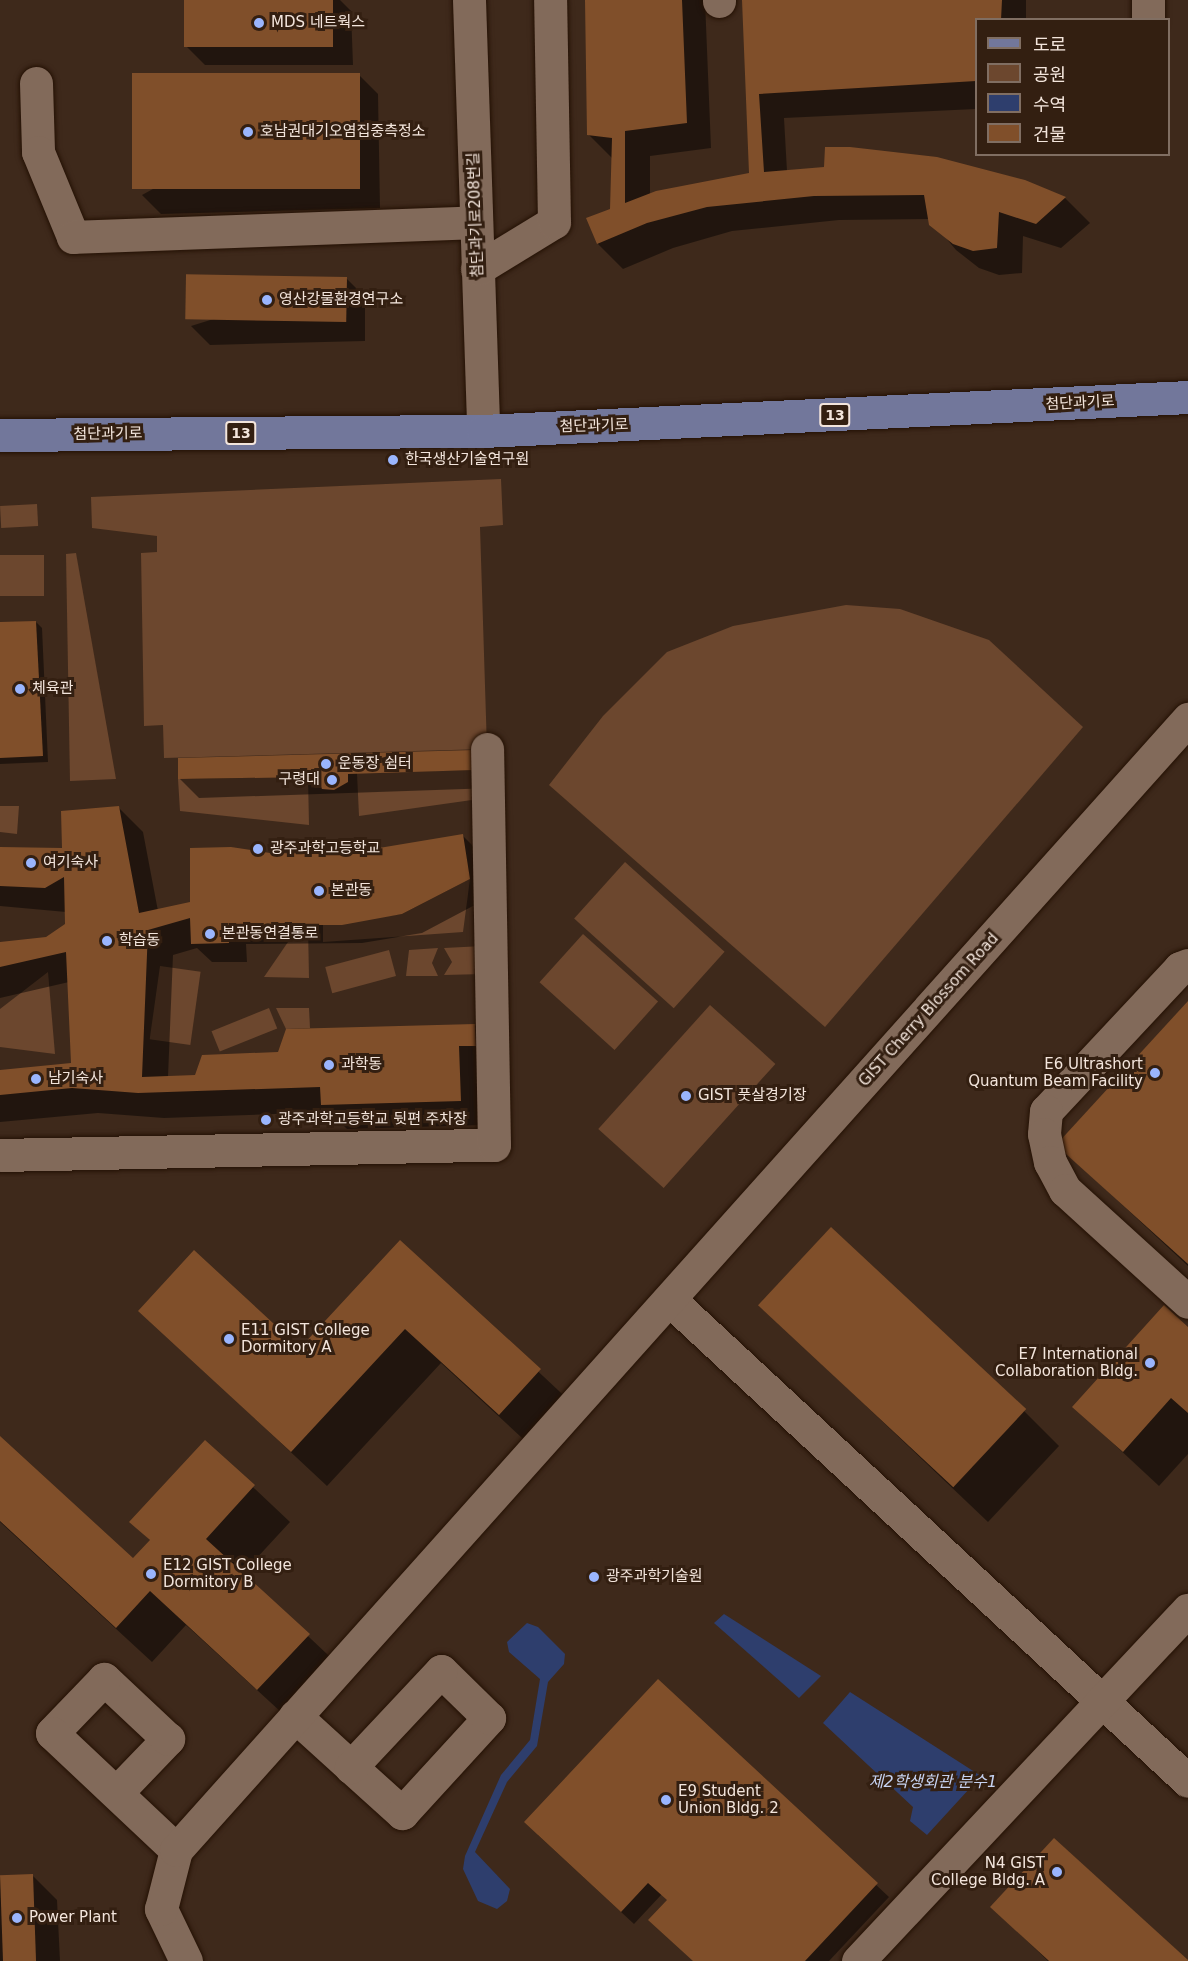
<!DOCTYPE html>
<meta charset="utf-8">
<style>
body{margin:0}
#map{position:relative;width:1188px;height:1961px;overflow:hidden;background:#3e291b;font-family:"DejaVu Sans","Noto Sans KR",sans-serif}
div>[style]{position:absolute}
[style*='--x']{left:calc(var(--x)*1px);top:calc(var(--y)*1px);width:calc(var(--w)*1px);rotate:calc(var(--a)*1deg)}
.green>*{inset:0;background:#6c472e;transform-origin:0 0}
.water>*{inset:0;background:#2e3e6d}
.shadow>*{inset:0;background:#0007}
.building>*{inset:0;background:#804f2a;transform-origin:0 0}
.roads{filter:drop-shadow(0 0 2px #241104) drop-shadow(0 0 2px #241104)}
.minor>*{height:33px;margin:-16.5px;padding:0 16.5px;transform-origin:16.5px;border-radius:16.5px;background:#826a5a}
.major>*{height:33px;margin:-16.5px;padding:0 16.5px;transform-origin:16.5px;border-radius:16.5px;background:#72779b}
.dots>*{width:16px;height:16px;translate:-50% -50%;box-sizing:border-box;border:3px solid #331f11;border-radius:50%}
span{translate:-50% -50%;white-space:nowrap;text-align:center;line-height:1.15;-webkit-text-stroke:6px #331f11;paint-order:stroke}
.shield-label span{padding:2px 4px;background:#331f11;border:2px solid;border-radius:4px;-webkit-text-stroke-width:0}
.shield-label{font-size:14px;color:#f3e5dc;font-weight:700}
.poi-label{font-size:15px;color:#f3e5dc}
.left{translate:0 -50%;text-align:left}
.right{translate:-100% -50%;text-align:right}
.street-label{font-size:15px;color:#f3e5dc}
.water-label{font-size:16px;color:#c6d2f1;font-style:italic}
.legend{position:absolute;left:975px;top:18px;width:195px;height:138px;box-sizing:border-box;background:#331f11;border:2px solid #806e62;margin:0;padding:8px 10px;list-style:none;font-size:18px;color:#f3e5dc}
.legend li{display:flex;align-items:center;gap:12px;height:30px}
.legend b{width:30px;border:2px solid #806e62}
</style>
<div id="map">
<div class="green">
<div style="clip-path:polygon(501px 479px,503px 525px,480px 527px,487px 749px,164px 758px,163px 725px,144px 726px,141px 553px,157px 552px,157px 536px,92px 528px,91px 497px)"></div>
<div style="left:37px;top:504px;width:22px;height:37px;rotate:87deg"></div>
<div style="clip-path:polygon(76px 553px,116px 779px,70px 781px,66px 554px)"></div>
<div style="left:0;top:555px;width:44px;height:41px"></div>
<div style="clip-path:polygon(846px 605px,900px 609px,989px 640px,1083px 727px,825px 1027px,549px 785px,603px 716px,667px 652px,733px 626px)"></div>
<div style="clip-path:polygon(475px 770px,479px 799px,359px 816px,357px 773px)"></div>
<div style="clip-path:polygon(308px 777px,309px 825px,180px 811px,178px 779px)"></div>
<div style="clip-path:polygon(0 806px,19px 806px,17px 834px,0 832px)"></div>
<div style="left:625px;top:862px;width:134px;height:76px;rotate:42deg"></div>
<div style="clip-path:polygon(470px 879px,463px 932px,323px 942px,323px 925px,402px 914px)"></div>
<div style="clip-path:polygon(299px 926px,308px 926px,309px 978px,264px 977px)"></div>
<div style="left:583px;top:934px;width:101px;height:65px;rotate:42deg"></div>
<div style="clip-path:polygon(483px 946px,484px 974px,444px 975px,452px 962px,444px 948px)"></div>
<div style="clip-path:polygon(438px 948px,432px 963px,438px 976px,406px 976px,409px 950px)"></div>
<div style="left:389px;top:950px;width:27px;height:66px;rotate:75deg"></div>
<div style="left:160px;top:966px;width:41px;height:74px;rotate:8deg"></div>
<div style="clip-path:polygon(48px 972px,55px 1054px,0 1047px,0 1009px)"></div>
<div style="left:710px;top:1005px;width:88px;height:167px;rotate:42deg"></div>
<div style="left:269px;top:1008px;width:22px;height:62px;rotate:68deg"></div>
<div style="clip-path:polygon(276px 1008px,309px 1008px,310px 1028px,286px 1029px)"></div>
</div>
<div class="water">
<div style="clip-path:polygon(724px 1614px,821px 1676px,799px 1698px,714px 1623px)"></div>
<div style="clip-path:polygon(527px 1623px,538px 1627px,565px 1654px,564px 1664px,548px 1682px,537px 1746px,507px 1782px,475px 1852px,510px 1889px,507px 1901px,497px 1909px,478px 1901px,463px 1869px,465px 1856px,501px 1775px,530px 1740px,540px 1679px,509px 1652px,507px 1642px)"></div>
<div style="clip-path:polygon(850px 1692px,981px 1776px,927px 1835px,910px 1821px,913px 1807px,823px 1723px)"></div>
</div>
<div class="shadow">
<div style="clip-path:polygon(186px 0,340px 0,351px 11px,353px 65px,205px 65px,186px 46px)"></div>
<div style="clip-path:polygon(587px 0,705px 0,711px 148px,650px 156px,650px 195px,750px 175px,743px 0,1026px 0,1026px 20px,976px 20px,976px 109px,784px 118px,787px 171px,1025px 182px,1065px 198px,1090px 223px,1061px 248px,1023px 236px,1022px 273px,999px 275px,979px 268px,956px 250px,930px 219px,839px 220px,732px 231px,673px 248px,623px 269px,598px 244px,588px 219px,611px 210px,613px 159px,589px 135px)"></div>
<div style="clip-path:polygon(359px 75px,378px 94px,380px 208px,161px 214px,142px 195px)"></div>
<div style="clip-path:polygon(346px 278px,365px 297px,365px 341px,210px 345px,191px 326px)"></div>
<div style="clip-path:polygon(36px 622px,42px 628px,48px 762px,0 764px,0 624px)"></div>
<div style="clip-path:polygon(474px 751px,494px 788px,199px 798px,180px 779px)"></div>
<div style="clip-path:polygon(118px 807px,143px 832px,158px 911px,192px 907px,270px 854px,343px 855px,463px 836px,482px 855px,488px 898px,422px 933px,362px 943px,246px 944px,247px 962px,212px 962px,197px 948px,173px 955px,168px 1077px,196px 1076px,279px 1054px,475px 1025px,500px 1050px,485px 1125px,347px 1129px,330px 1112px,164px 1118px,98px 1113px,0 1122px,0 1072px,73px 1064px,69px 982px,0 998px,0 944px,47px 938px,67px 924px,66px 912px,0 906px,0 849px,64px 849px)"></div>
<div style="clip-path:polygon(1188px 1003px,1188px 1266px,1058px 1145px)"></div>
<div style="clip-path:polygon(400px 1242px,575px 1406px,535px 1450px,441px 1363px,327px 1486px,140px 1311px,300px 1350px)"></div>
<div style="clip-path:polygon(760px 1305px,1024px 1411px,1059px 1446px,988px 1522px)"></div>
<div style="clip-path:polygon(1188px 1329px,1188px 1454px,1159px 1486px,1074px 1407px)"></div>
<div style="clip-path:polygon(0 1438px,133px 1560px,151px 1541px,131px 1522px,205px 1442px,290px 1522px,242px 1574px,344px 1670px,294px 1724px,186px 1625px,152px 1662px,0 1522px)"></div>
<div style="clip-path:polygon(658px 1681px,889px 1897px,829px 1961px,694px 1961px,668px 1900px,662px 1894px,634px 1924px,538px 1835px)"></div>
<div style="clip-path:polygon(32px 1875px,57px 1900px,60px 1961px,0 1961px,0 1877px)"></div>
<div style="clip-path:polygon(992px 1907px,1187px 1961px,1048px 1961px)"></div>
</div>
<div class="building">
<div style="left:184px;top:0;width:149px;height:47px"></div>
<div style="clip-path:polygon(585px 0,682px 0,687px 123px,625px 131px,625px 203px,656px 191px,749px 173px,742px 0,1002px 0,1001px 20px,976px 20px,976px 81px,759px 94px,764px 172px,824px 167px,825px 147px,850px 147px,937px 157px,1025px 180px,1066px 197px,1036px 224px,999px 212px,997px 248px,973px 251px,953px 244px,929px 225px,924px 195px,814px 196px,707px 207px,647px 223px,597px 244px,586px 218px,610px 209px,612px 138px,587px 135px)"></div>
<div style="left:360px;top:73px;width:116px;height:228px;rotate:90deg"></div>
<div style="left:347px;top:277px;width:45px;height:161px;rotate:91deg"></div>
<div style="clip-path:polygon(36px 621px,43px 756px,0 758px,0 622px)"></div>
<div style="clip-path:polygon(475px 750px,475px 770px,348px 774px,348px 782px,334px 790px,322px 789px,316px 777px,178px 779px,178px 758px)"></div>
<div style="clip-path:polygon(119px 806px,139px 913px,190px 902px,190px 848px,231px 847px,270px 853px,343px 854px,463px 834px,470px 879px,402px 914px,342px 925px,228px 925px,229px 943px,191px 944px,190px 918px,148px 930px,142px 1077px,195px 1075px,202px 1055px,278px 1052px,286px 1029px,475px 1024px,476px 1046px,459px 1046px,461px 1101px,321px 1105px,320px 1087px,138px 1093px,72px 1088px,0 1095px,0 1070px,71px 1063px,66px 952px,0 967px,0 942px,46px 937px,65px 924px,64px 877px,45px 888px,0 886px,0 847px,62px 848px,61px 811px)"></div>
<div style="clip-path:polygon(1188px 1001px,1188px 1264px,1056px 1145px)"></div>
<div style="left:831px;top:1227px;width:267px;height:107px;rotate:43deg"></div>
<div style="clip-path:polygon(400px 1240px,541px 1369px,499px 1415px,405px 1329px,291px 1452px,138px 1311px,194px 1250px,300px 1348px)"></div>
<div style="clip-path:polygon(1164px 1305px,1188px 1327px,1188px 1413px,1171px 1398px,1123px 1452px,1072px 1407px)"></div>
<div style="clip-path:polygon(0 1436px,133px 1558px,150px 1540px,129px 1522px,205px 1440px,255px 1485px,206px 1539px,310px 1634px,257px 1690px,150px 1591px,116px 1628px,0 1521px)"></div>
<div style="clip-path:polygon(658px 1679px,878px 1883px,805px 1961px,693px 1961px,648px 1920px,667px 1900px,648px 1883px,621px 1912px,524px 1822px)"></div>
<div style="clip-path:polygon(1054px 1838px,1188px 1960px,1188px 1961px,1049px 1961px,990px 1907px)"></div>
<div style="left:33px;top:1874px;width:87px;height:33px;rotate:88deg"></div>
</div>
<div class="roads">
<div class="minor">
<div style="--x:469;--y:0;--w:431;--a:88.1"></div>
<div style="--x:719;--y:0;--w:1;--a:90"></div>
<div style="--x:1148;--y:0;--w:20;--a:90"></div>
<div style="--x:36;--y:83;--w:69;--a:88.3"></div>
<div style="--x:38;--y:152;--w:92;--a:67.6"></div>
<div style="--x:73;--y:237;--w:403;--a:-2.1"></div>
<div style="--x:477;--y:269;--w:90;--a:-31.4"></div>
<div style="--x:554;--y:222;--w:222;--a:-91"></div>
<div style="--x:1188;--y:965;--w:9;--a:159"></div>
<div style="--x:1180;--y:968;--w:196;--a:133.1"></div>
<div style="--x:1046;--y:1111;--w:23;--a:95"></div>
<div style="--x:1044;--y:1134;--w:29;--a:78"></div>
<div style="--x:1050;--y:1162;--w:32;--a:62"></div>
<div style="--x:1065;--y:1190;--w:166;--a:42.3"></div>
<div style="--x:0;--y:1155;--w:494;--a:-1.2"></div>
<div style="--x:494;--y:1145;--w:396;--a:-91"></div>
<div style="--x:671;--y:1301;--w:705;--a:42.87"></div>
<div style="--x:295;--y:1716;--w:76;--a:42.3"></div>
<div style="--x:351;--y:1767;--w:69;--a:42"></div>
<div style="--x:402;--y:1813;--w:129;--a:-47.5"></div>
<div style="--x:489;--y:1718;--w:67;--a:-135.6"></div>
<div style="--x:441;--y:1671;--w:132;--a:133.2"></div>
<div style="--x:117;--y:1792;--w:74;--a:-46.1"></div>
<div style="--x:168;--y:1739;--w:88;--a:-136.8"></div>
<div style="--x:104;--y:1679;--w:75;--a:133.9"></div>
<div style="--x:52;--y:1733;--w:170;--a:43.3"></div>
<div style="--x:186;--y:1961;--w:58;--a:-115.7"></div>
<div style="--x:161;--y:1909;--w:61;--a:-75.7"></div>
<div style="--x:176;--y:1850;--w:1518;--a:-48.18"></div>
<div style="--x:858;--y:1961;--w:482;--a:-46.8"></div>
</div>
<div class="major">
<div style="--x:0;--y:435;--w:483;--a:-0.5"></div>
<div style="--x:483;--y:431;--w:706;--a:-2.76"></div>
</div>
</div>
<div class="dots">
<div style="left:259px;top:23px;background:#9ab5fd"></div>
<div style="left:248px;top:132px;background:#9ab5fd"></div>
<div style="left:267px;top:300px;background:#9ab5fd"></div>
<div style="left:393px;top:460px;background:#9ab5fd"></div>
<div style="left:20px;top:689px;background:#9ab5fd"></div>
<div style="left:326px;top:764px;background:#9ab5fd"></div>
<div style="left:332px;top:780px;background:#9ab5fd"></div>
<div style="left:258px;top:849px;background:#9ab5fd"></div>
<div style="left:31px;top:863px;background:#9ab5fd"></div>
<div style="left:319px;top:891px;background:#9ab5fd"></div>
<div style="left:210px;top:934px;background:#9ab5fd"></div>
<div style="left:107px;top:941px;background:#9ab5fd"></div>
<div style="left:329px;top:1065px;background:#9ab5fd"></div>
<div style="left:1155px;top:1073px;background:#9ab5fd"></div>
<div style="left:36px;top:1079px;background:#9ab5fd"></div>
<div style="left:686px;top:1096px;background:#9ab5fd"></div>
<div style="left:266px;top:1120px;background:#9ab5fd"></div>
<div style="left:229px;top:1339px;background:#9ab5fd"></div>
<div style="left:1150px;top:1363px;background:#9ab5fd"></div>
<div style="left:151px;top:1574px;background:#9ab5fd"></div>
<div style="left:594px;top:1577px;background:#9ab5fd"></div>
<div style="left:666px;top:1800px;background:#9ab5fd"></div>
<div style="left:1057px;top:1872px;background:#9ab5fd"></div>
<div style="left:17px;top:1918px;background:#9ab5fd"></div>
</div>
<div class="shield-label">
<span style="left:835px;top:415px">13</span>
<span style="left:241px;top:433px">13</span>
</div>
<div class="poi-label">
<span class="left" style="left:271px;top:23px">MDS 네트웍스</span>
<span class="left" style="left:260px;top:132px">호남권대기오염집중측정소</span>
<span class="left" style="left:279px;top:300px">영산강물환경연구소</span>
<span class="left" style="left:405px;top:460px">한국생산기술연구원</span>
<span class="left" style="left:32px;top:689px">체육관</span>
<span class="left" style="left:338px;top:764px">운동장 쉼터</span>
<span class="right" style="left:320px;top:780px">구령대</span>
<span class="left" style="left:270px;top:849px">광주과학고등학교</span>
<span class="left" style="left:43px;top:863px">여기숙사</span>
<span class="left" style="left:331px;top:891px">본관동</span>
<span class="left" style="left:222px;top:934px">본관동연결통로</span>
<span class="left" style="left:119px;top:941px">학습동</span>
<span class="right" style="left:1143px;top:1073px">E6 Ultrashort<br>Quantum Beam Facility</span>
<span class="left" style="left:341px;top:1065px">과학동</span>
<span class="left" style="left:48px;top:1079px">남기숙사</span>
<span class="left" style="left:698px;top:1096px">GIST 풋살경기장</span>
<span class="left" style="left:278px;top:1120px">광주과학고등학교 뒷편 주차장</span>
<span class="left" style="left:241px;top:1339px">E11 GIST College<br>Dormitory A</span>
<span class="right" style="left:1138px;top:1363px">E7 International<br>Collaboration Bldg.</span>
<span class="left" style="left:163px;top:1574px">E12 GIST College<br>Dormitory B</span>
<span class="left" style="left:606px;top:1577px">광주과학기술원</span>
<span class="left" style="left:678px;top:1800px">E9 Student<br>Union Bldg. 2</span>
<span class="right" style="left:1045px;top:1872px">N4 GIST<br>College Bldg. A</span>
<span class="left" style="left:29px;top:1918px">Power Plant</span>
</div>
<div class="street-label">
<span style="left:476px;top:215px;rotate:-92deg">첨단과기로208번길</span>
<span style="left:1080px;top:403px;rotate:-3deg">첨단과기로</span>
<span style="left:594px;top:426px;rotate:-2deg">첨단과기로</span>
<span style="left:108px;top:434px;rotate:-1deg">첨단과기로</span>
<span style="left:929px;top:1010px;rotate:-48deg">GIST Cherry Blossom Road</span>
</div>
<div class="water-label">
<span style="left:933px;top:1782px">제2학생회관 분수1</span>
</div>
<ul class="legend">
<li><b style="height:8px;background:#72779b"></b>도로</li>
<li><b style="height:16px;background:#6c472e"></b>공원</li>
<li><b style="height:16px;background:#2e3e6d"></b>수역</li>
<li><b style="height:16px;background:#804f2a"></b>건물</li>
</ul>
</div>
